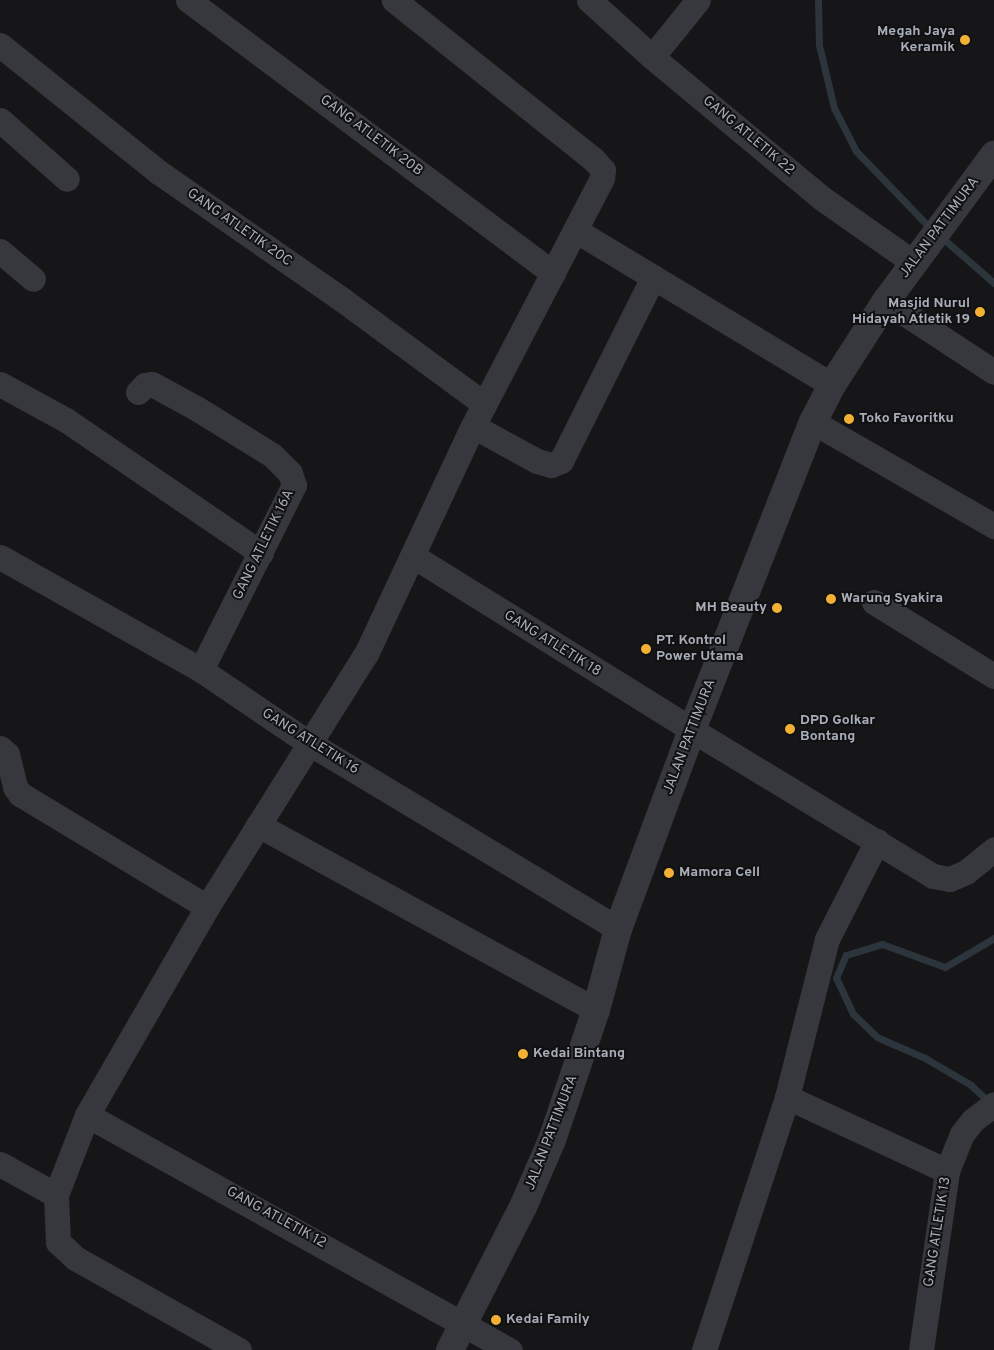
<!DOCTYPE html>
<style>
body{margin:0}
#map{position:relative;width:994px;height:1350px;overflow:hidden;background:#161618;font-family:Overpass,sans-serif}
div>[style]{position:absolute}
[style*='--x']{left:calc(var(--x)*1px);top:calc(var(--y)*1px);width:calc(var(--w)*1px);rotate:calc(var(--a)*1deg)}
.stream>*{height:7px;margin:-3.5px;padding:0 3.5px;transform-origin:3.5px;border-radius:3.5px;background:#2c353c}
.minor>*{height:25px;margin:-12.5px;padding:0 12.5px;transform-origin:12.5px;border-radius:12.5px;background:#37383d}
.tertiary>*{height:28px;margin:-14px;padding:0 14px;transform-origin:14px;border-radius:14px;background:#37383d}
.dots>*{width:14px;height:14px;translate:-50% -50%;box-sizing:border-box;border:2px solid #111113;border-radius:50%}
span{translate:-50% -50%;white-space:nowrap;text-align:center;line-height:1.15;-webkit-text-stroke:4px #111113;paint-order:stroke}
.poi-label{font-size:14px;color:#a8adb8;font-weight:700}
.right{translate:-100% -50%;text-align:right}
.left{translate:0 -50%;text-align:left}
.street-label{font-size:14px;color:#a8adb8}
</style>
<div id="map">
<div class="stream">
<div style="--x:818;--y:0;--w:45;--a:88.7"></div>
<div style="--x:819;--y:45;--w:65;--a:76.6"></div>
<div style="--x:834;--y:108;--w:48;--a:62.9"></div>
<div style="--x:856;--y:151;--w:108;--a:46.1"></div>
<div style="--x:940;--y:236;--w:72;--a:41"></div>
<div style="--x:989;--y:1102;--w:25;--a:-137"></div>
<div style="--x:971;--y:1085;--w:53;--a:-149.6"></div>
<div style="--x:925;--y:1058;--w:52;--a:-156.4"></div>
<div style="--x:877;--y:1037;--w:33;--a:-136"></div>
<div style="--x:853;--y:1014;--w:40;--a:-115"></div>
<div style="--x:836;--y:978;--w:25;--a:-67"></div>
<div style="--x:846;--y:955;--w:38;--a:-17"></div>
<div style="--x:882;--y:944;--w:67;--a:20.1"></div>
<div style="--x:945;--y:967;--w:57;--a:-30.6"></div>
</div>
<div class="minor">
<div style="--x:188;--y:0;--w:456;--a:36.8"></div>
<div style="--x:589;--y:0;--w:85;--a:42.1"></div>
<div style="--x:652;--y:57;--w:222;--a:39.7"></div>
<div style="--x:823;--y:199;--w:111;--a:35.1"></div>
<div style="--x:0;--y:45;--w:205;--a:38.7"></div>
<div style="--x:160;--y:173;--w:224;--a:34.8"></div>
<div style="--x:344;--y:301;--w:174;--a:36.3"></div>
<div style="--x:652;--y:57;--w:73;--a:-51.1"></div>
<div style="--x:0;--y:120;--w:89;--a:41.4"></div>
<div style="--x:575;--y:230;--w:300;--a:31.1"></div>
<div style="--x:0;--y:251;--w:43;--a:40.3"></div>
<div style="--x:886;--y:301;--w:129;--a:33.3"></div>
<div style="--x:0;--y:384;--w:75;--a:28.6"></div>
<div style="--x:66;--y:420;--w:236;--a:34.3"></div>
<div style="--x:138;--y:392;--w:10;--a:-45"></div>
<div style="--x:145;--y:385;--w:7;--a:-8"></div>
<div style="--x:152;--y:384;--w:50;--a:28.6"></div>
<div style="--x:196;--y:408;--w:89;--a:31.7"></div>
<div style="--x:272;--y:455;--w:25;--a:45"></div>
<div style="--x:290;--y:473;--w:13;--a:72"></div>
<div style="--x:294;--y:485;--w:207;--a:116.7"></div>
<div style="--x:813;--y:422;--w:209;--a:29.9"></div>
<div style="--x:473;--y:426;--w:73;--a:28.7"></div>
<div style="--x:537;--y:461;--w:15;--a:16"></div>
<div style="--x:551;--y:465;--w:11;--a:-22"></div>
<div style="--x:561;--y:461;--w:206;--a:-63.4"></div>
<div style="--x:413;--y:556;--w:329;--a:31.9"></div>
<div style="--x:692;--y:730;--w:282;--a:31.2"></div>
<div style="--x:933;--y:876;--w:17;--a:10"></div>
<div style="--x:950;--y:879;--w:17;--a:-24"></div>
<div style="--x:966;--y:872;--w:36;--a:-39"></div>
<div style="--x:0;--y:557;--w:231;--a:29.3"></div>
<div style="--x:201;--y:670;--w:130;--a:34.1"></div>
<div style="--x:309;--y:743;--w:361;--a:31"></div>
<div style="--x:874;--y:602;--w:141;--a:31.7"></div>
<div style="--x:0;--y:748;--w:9;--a:41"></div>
<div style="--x:7;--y:754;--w:34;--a:76"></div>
<div style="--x:15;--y:787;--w:9;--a:54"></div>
<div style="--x:20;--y:794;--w:218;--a:31.1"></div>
<div style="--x:207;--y:907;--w:299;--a:-57.9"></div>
<div style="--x:366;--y:654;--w:252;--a:-64.9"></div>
<div style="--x:473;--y:426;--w:280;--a:-62.5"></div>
<div style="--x:602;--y:178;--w:8;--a:-83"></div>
<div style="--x:603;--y:170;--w:15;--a:-132"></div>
<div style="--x:593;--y:159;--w:255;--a:-141.4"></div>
<div style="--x:258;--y:825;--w:385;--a:28.7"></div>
<div style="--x:787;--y:1097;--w:176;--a:24.8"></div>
<div style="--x:87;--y:1115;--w:484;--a:29.1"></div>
<div style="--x:0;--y:1164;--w:64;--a:29"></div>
<div style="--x:56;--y:1195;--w:47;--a:87.6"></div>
<div style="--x:58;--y:1242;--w:23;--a:43"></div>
<div style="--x:75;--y:1258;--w:188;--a:29.3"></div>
<div style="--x:56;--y:1195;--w:86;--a:-68.8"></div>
<div style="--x:87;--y:1115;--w:240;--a:-60"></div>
<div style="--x:704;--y:1350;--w:266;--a:-71.8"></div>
<div style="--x:787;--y:1097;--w:163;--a:-75.8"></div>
<div style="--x:827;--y:939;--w:110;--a:-63"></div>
<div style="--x:921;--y:1350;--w:181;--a:-81.7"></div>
<div style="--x:947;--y:1171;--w:40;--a:-68"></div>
<div style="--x:962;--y:1134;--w:18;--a:-52"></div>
<div style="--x:973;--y:1120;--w:26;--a:-37"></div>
</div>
<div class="tertiary">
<div style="--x:450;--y:1350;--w:161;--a:-63"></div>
<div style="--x:523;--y:1207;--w:73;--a:-66.6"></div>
<div style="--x:552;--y:1140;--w:137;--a:-71.3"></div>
<div style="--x:596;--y:1010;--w:84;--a:-74.8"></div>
<div style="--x:618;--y:929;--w:212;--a:-69.6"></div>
<div style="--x:692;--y:730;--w:331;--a:-68.6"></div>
<div style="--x:813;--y:422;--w:42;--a:-62.8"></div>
<div style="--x:832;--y:385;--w:100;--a:-57.3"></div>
<div style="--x:886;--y:301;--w:182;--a:-53.5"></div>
</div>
<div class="dots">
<div style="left:965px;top:40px;background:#f2b134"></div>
<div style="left:980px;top:312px;background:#f2b134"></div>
<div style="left:849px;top:419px;background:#f2b134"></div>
<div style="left:831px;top:599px;background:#f2b134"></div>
<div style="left:777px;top:608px;background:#f2b134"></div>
<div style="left:646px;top:649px;background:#f2b134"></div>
<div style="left:790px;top:729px;background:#f2b134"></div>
<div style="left:669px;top:873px;background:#f2b134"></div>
<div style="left:523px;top:1054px;background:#f2b134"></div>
<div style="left:496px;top:1320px;background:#f2b134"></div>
</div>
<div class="poi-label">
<span class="right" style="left:955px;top:40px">Megah Jaya<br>Keramik</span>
<span class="right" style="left:970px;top:312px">Masjid Nurul<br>Hidayah Atletik 19</span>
<span class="left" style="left:859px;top:419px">Toko Favoritku</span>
<span class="left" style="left:841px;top:599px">Warung Syakira</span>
<span class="right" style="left:767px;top:608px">MH Beauty</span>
<span class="left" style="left:656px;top:649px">PT. Kontrol<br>Power Utama</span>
<span class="left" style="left:800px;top:729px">DPD Golkar<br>Bontang</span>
<span class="left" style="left:679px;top:873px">Mamora Cell</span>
<span class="left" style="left:533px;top:1054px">Kedai Bintang</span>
<span class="left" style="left:506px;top:1320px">Kedai Family</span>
</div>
<div class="street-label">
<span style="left:371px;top:136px;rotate:37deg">GANG ATLETIK 20B</span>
<span style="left:748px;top:136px;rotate:40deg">GANG ATLETIK 22</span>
<span style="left:239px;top:228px;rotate:35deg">GANG ATLETIK 20C</span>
<span style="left:940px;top:228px;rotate:-53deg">JALAN PATTIMURA</span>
<span style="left:264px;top:545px;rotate:-64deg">GANG ATLETIK 16A</span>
<span style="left:552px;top:644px;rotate:32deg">GANG ATLETIK 18</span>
<span style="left:690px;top:737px;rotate:-69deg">JALAN PATTIMURA</span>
<span style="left:310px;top:742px;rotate:32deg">GANG ATLETIK 16</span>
<span style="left:552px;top:1133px;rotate:-69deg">JALAN PATTIMURA</span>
<span style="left:276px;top:1218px;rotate:29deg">GANG ATLETIK 12</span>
<span style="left:938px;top:1232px;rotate:-81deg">GANG ATLETIK 13</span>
</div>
</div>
